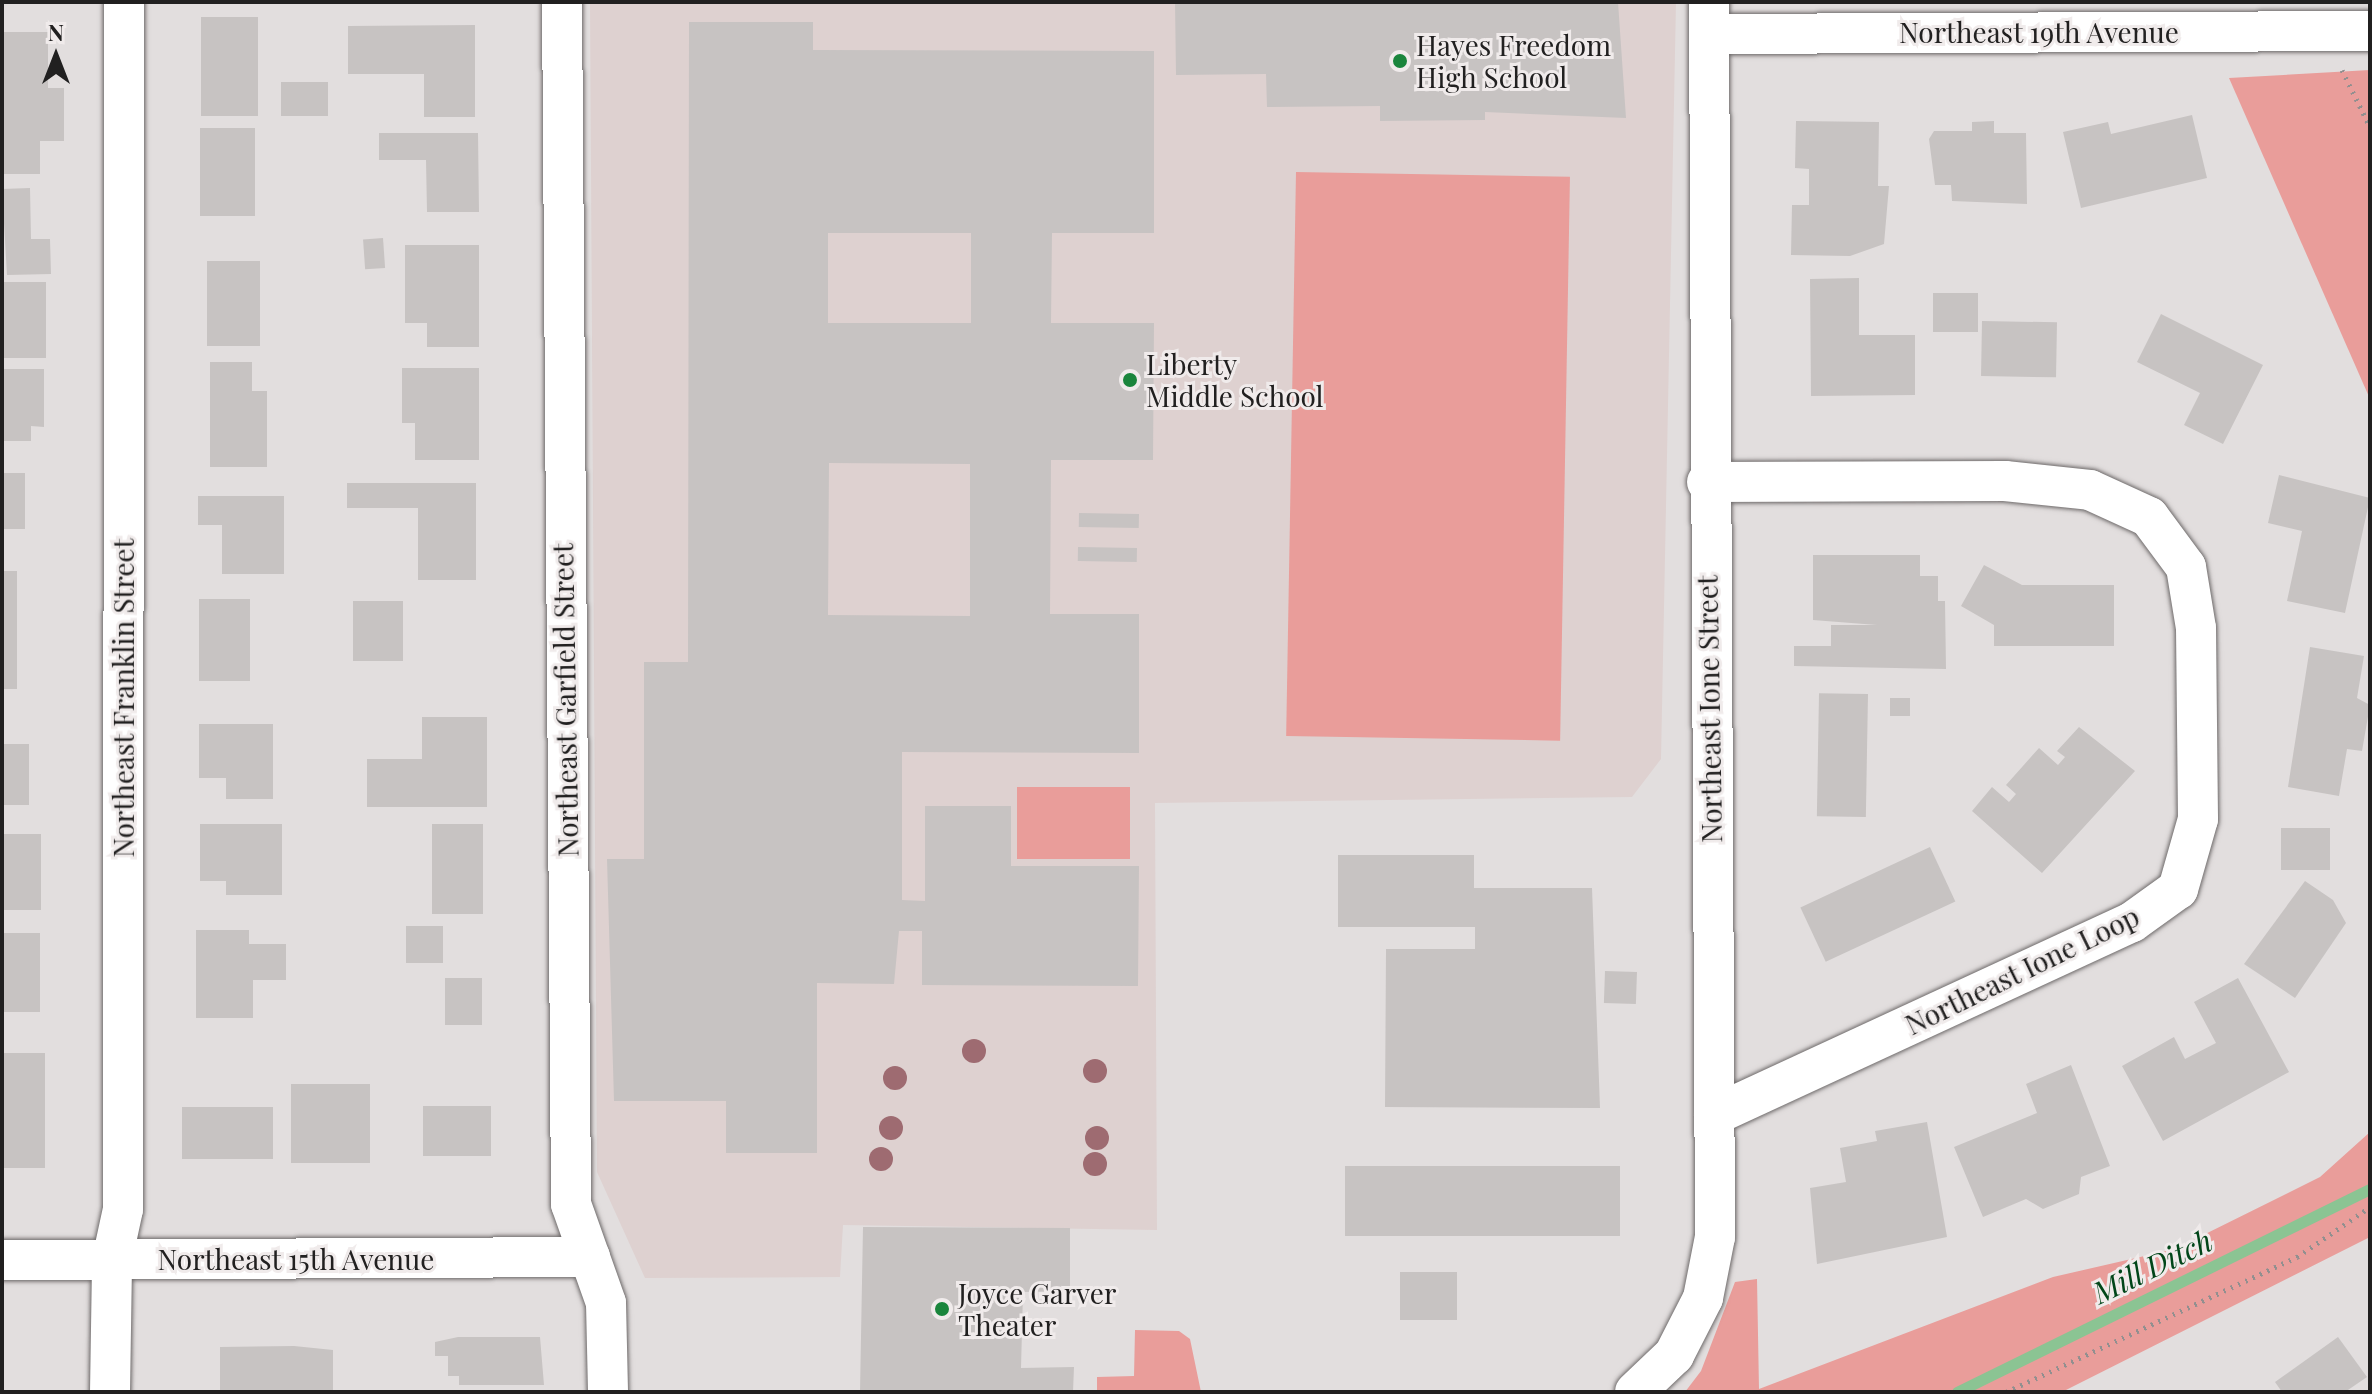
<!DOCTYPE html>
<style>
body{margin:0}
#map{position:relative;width:2372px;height:1394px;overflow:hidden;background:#e2dede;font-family:"Playfair Display",serif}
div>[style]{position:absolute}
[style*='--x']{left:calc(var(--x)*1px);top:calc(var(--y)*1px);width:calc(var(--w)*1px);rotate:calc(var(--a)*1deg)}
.built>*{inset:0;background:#ded1d0}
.green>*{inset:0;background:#e99d9a;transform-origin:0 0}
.stream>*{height:11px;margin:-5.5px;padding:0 5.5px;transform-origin:5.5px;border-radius:5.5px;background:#8bc493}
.building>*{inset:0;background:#c7c3c2;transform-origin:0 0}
.path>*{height:5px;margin-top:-2.5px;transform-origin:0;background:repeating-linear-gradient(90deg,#928f8f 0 2px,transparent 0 8px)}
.roads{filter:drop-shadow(0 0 2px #6e6a6a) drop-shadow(0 0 2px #6e6a6a)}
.street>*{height:40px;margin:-20px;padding:0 20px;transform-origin:20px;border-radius:20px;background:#fff}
.trees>*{width:24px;height:24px;margin:-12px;border-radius:50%;background:#9e6b71}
.dots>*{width:22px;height:22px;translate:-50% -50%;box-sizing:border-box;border:4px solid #f0ebeb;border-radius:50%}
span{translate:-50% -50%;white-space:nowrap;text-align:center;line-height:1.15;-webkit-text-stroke:6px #f0ebeb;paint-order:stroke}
.street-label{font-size:28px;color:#212020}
.poi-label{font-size:28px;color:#212020}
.left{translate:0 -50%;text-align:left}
.water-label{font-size:30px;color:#014619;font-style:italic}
.frame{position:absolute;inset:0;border:4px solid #212020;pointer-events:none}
.north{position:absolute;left:16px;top:16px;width:80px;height:80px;-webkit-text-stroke:6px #f0ebeb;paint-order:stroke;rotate:0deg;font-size:22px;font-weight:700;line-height:32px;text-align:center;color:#212020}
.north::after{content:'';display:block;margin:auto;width:28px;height:36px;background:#212020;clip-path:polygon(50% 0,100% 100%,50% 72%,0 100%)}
</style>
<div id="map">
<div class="built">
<div style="clip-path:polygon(590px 2px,1676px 2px,1661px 759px,1632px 797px,1155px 803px,1157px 1230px,843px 1225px,840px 1277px,645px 1278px,597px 1172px)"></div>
</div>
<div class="green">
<div style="clip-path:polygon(2370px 70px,2370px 399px,2229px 78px)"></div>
<div style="left:1296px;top:172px;width:274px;height:564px;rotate:1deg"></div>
<div style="left:1017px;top:787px;width:113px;height:72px"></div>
<div style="clip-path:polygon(2370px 1132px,2370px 1237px,2062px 1392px,1685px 1392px,1701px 1371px,1735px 1282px,1757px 1279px,1759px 1389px,2053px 1277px,2175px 1249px,2320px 1177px)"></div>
<div style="clip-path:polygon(1135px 1330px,1179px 1331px,1190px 1339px,1201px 1392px,1097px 1392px,1097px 1377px,1134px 1376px)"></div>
</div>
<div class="stream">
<div style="--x:1957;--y:1392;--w:460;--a:-26.2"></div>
</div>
<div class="building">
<div style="clip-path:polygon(1175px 2px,1618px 2px,1626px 118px,1485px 112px,1485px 120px,1380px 121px,1380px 106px,1267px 107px,1266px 74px,1176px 75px)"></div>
<div style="left:201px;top:17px;width:57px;height:99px"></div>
<div style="clip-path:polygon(evenodd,689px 22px,813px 22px,813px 50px,1154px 51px,1154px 233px,1052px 233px,1051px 323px,1154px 323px,1153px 460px,1051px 460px,1050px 614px,1139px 614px,1139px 753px,902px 752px,902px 900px,925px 901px,925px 806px,1011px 806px,1011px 866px,1139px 866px,1138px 986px,922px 985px,922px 931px,899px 931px,894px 984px,817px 983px,817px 1153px,726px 1153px,726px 1101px,614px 1101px,607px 859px,644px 859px,644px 662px,688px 662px,689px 22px,828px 233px,971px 233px,971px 323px,828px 323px,828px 233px,689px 22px,829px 463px,970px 464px,970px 616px,828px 615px,829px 463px)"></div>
<div style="clip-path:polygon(475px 25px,475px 117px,424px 117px,424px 74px,348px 74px,348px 26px)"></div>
<div style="clip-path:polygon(2px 32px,48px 32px,48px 88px,64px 88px,64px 141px,40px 141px,40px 174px,2px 174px)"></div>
<div style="left:281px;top:82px;width:47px;height:34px"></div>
<div style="clip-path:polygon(2192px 115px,2207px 178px,2081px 208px,2063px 132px,2108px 122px,2111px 134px)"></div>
<div style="clip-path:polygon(1796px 121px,1879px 122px,1878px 186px,1889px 186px,1884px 244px,1850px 256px,1791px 255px,1792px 205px,1809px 205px,1809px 169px,1795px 168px)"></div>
<div style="clip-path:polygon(1994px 121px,1994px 133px,2026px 133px,2027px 204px,1952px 201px,1951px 185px,1935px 185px,1929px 139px,1934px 131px,1972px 131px,1972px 122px)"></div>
<div style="left:200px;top:128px;width:55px;height:88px"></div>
<div style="clip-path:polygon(379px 133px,478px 133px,479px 212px,427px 212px,426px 160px,379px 160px)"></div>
<div style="clip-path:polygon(30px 188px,31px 239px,50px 239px,51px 274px,7px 275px,2px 189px)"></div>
<div style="left:383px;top:238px;width:30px;height:20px;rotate:86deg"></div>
<div style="clip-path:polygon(405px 245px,479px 245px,479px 347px,427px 347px,427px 323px,405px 323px)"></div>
<div style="left:207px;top:261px;width:53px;height:85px"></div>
<div style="clip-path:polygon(1859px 278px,1859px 335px,1915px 335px,1915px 395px,1811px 396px,1810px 279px)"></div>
<div style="left:2px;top:282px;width:44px;height:76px"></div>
<div style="left:1933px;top:293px;width:45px;height:39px"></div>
<div style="clip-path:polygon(2161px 314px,2263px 365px,2223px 444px,2184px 425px,2200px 393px,2137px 362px)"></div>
<div style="left:1982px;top:321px;width:75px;height:55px;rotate:1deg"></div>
<div style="clip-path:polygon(210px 362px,252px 362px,252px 391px,267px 391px,267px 467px,210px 467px)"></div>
<div style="clip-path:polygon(402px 368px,479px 368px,479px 460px,415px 460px,415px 423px,402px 423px)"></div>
<div style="clip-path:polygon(2px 369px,44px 369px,44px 427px,31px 426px,31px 441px,2px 441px)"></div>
<div style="left:2px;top:473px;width:23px;height:56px"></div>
<div style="clip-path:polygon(2279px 475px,2370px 498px,2345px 613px,2287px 601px,2302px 531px,2268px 523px)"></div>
<div style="clip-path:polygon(347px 483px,476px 483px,476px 580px,418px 580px,418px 508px,347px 508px)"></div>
<div style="clip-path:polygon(198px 496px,284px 496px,284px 574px,222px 574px,222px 525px,198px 525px)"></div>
<div style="left:1079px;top:513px;width:60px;height:14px;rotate:1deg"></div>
<div style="left:1078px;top:547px;width:59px;height:14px;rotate:1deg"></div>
<div style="clip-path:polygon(1813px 555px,1920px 555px,1920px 576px,1938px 576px,1938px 601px,1945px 601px,1946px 669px,1794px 666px,1794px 646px,1831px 646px,1831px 625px,1877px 625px,1813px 620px)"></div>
<div style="clip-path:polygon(1984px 565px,2022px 585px,2114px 585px,2114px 646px,1994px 646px,1994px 625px,1961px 606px)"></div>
<div style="left:2px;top:571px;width:15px;height:118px"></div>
<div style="left:199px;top:599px;width:51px;height:82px"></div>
<div style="left:353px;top:601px;width:50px;height:60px"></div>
<div style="clip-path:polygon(2310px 647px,2364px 656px,2357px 698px,2370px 705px,2362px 751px,2347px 749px,2339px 796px,2288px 787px)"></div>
<div style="left:1868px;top:694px;width:123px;height:49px;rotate:91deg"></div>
<div style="left:1890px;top:698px;width:20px;height:18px"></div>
<div style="clip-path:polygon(422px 717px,487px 717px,487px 807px,367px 807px,367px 759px,422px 759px)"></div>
<div style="clip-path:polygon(199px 724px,273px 724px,273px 799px,226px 799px,226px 778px,199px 778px)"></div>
<div style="clip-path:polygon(2079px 727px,2135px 771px,2042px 873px,1972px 811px,1992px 787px,2009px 802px,2016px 794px,2006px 785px,2039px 748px,2058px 765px,2065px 757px,2057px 751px)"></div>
<div style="left:2px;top:744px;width:27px;height:61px"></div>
<div style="clip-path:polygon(200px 824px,282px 824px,282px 895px,226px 895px,226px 881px,200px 881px)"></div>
<div style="left:432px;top:824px;width:51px;height:90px"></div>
<div style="left:2330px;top:828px;width:42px;height:49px;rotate:90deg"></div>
<div style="left:2px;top:834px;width:39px;height:76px"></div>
<div style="left:1930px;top:847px;width:60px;height:143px;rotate:65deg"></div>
<div style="clip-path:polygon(1338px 855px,1474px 855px,1474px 888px,1592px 888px,1600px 1108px,1385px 1107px,1386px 949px,1475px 949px,1475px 927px,1338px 927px)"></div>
<div style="clip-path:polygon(2305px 881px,2333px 900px,2346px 923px,2295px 998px,2244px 964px)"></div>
<div style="left:443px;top:926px;width:37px;height:37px;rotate:90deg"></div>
<div style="clip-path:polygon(196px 930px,249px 930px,249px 944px,286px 944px,286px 980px,253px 980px,253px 1018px,196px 1018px)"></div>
<div style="left:2px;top:933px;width:38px;height:79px"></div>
<div style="left:1605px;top:971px;width:32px;height:32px;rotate:2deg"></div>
<div style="left:445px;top:978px;width:37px;height:47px"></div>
<div style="clip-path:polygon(2238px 978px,2289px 1072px,2163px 1141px,2122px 1066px,2174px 1037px,2185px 1059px,2216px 1043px,2194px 1002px)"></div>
<div style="left:2px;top:1053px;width:43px;height:115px"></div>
<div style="clip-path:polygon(2071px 1065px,2110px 1166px,2081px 1177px,2079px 1194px,2043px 1209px,2026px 1199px,1983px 1217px,1954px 1147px,2037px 1113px,2026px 1084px)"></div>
<div style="left:291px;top:1084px;width:79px;height:79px"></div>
<div style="left:423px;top:1106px;width:68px;height:50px"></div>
<div style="left:182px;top:1107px;width:91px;height:52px"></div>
<div style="clip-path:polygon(1927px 1122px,1947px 1237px,1817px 1264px,1810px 1188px,1846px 1182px,1840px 1148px,1877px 1141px,1875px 1131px)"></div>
<div style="left:1620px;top:1166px;width:70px;height:275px;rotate:90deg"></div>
<div style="clip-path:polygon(863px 1227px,1070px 1228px,1070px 1291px,1023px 1292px,1021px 1368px,1074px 1367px,1073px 1392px,860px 1392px)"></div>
<div style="left:1400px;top:1272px;width:57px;height:48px"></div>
<div style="clip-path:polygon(458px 1337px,540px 1337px,544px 1385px,459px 1385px,459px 1376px,448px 1376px,448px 1356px,435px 1356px,435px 1342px)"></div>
<div style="clip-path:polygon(2338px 1337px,2367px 1377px,2345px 1392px,2282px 1392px,2275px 1382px)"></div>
<div style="clip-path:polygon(294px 1346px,333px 1350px,333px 1392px,220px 1392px,220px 1347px)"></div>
</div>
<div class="path">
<div style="--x:2342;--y:70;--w:64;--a:63.8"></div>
<div style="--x:2006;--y:1392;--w:321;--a:-24.9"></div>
<div style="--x:2297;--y:1257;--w:88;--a:-34.4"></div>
</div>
<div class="roads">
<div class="street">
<div style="--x:562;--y:2;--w:1202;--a:89.57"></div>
<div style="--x:571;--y:1204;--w:105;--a:70.5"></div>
<div style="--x:606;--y:1303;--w:89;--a:88.7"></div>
<div style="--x:1709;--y:34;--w:661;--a:-0.26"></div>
<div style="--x:1707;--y:482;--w:298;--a:-0.2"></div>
<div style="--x:2005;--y:481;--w:85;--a:6"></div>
<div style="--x:2090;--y:490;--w:65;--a:24.6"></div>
<div style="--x:2149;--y:517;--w:62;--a:53.5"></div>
<div style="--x:2186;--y:567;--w:62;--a:80.7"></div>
<div style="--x:2196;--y:628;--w:191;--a:89.4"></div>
<div style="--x:2198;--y:819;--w:73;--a:105.9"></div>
<div style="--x:2178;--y:889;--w:57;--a:144.3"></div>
<div style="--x:2132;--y:922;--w:460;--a:155.2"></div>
<div style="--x:2;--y:1260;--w:588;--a:-0.29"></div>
<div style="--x:110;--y:1392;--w:132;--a:-89.1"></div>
<div style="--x:112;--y:1260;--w:52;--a:-77.8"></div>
<div style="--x:123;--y:1209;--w:1207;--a:-89.95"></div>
<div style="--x:1635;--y:1392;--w:54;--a:-43.5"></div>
<div style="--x:1674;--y:1355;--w:64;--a:-63"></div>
<div style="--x:1703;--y:1298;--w:62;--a:-78.9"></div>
<div style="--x:1715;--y:1237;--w:1235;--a:-90.28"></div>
</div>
</div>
<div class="trees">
<div style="left:974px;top:1051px"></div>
<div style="left:1095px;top:1071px"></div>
<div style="left:895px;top:1078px"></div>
<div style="left:891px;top:1128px"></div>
<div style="left:1097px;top:1138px"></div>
<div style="left:881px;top:1159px"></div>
<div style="left:1095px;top:1164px"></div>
</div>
<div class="dots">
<div style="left:1400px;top:61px;background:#1a853c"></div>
<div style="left:1130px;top:380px;background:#1a853c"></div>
<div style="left:942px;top:1309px;background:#1a853c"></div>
</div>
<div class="street-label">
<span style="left:2039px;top:32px">Northeast 19th Avenue</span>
<span style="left:123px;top:698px;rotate:-90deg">Northeast Franklin Street</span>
<span style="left:565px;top:700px;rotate:-91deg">Northeast Garfield Street</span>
<span style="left:1709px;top:709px;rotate:-91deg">Northeast Ione Street</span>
<span style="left:2022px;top:970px;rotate:-26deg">Northeast Ione Loop</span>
<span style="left:296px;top:1259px">Northeast 15th Avenue</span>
</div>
<div class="poi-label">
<span class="left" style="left:1416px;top:61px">Hayes Freedom<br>High School</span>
<span class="left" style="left:1146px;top:380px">Liberty<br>Middle School</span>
<span class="left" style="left:958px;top:1309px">Joyce Garver<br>Theater</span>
</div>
<div class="water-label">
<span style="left:2152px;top:1266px;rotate:-26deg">Mill Ditch</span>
</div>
<div class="frame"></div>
<div class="north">N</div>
</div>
